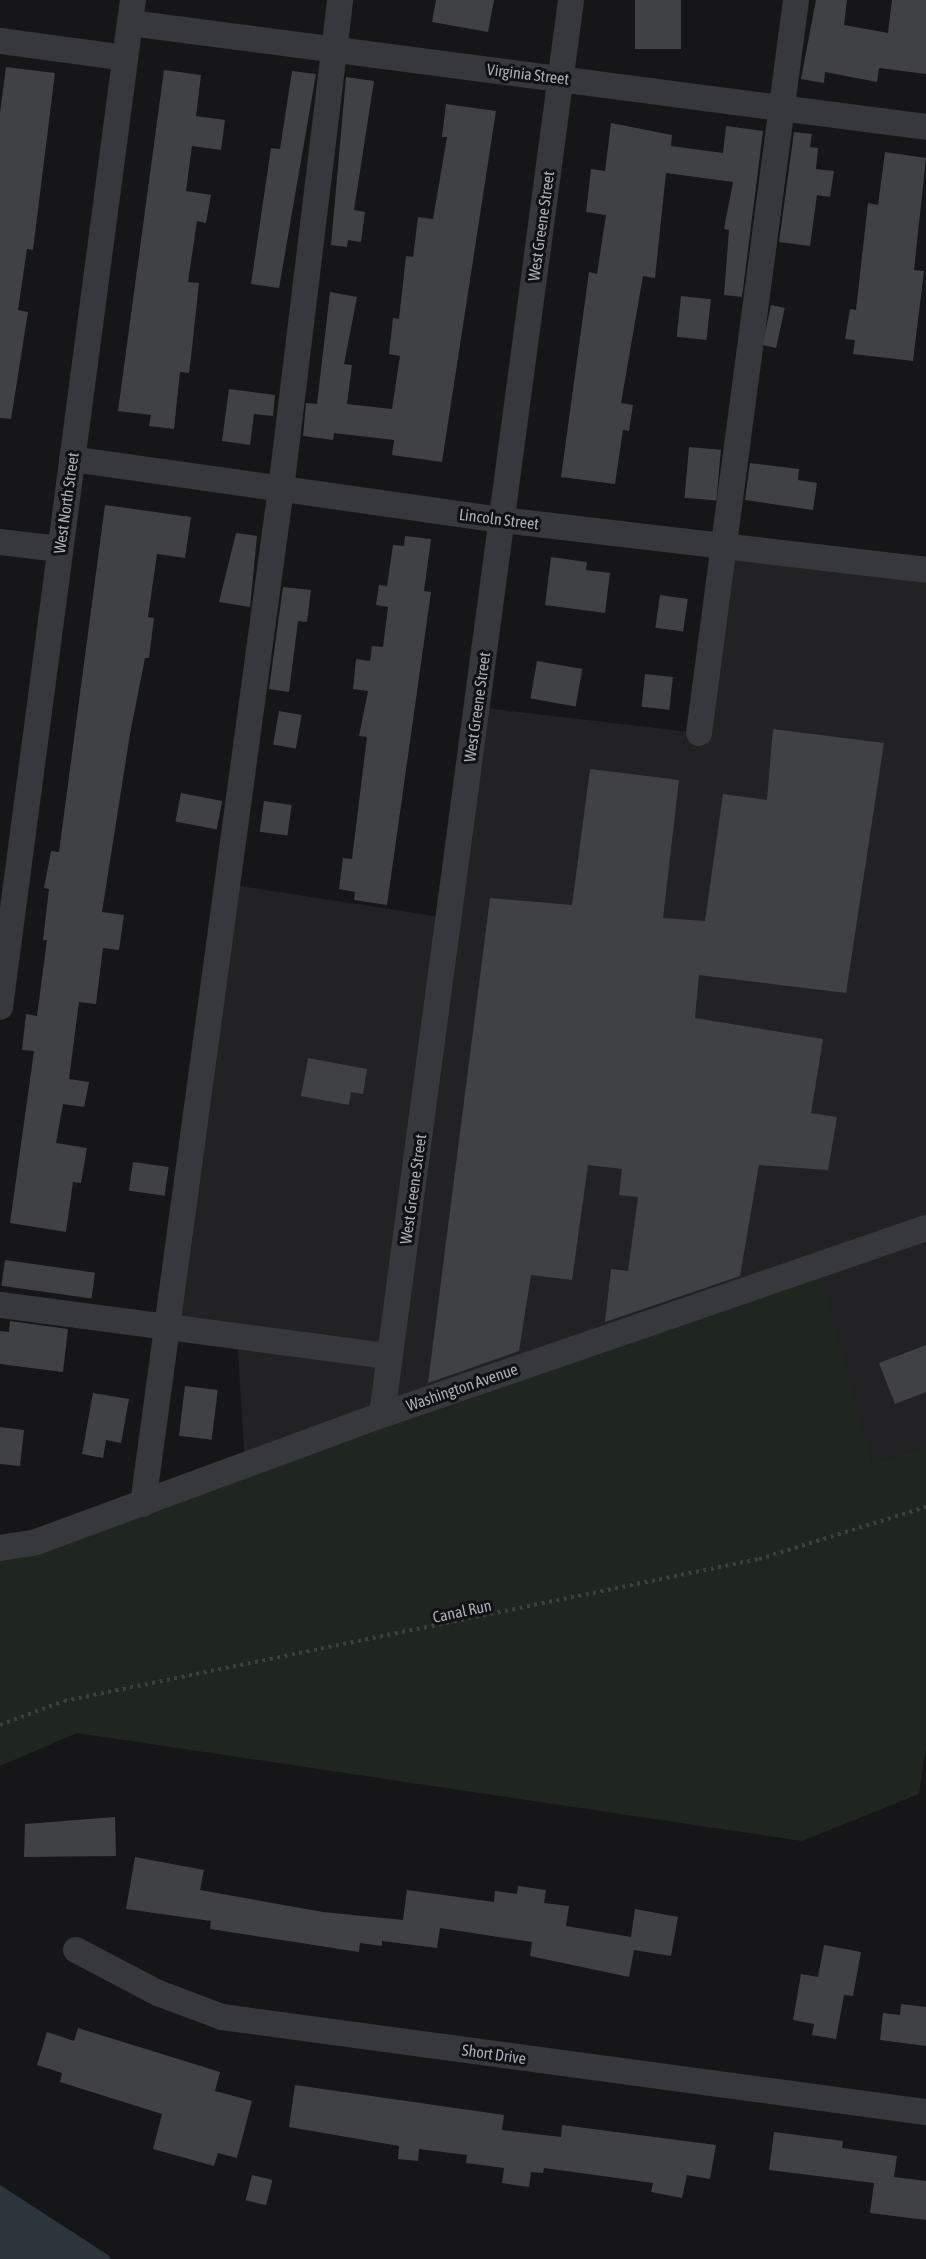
<!DOCTYPE html>
<style>
body{margin:0}
#map{position:relative;width:926px;height:2259px;overflow:hidden;background:#161618;font-family:"Asap Condensed",sans-serif}
div>[style]{position:absolute}
[style*='--x']{left:calc(var(--x)*1px);top:calc(var(--y)*1px);width:calc(var(--w)*1px);rotate:calc(var(--a)*1deg)}
.built>*{inset:0;background:#222225}
.green>*{inset:0;background:#1e261f}
.water>*{inset:0;background:#2c353c}
.building>*{inset:0;background:#404145;transform-origin:0 0}
.path>*{height:4px;margin-top:-2px;transform-origin:0;background:repeating-linear-gradient(90deg,#3d3f44 0 3px,transparent 0 7.5px)}
.minor>*{height:26px;margin:-13px;padding:0 13px;transform-origin:13px;border-radius:13px;background:#37383d}
span{translate:-50% -50%;white-space:nowrap;text-align:center;line-height:1.15;-webkit-text-stroke:6px #111113;paint-order:stroke}
.street-label{font-size:16px;color:#a8adb8}
</style>
<div id="map">
<div class="built">
<div style="clip-path:polygon(727px 547px,926px 570px,926px 1446px,872px 1464px,852px 1402px,245px 1466px,237px 1336px,167px 1326px,227px 884px,448px 918px,477px 707px,699px 733px)"></div>
</div>
<div class="green">
<div style="clip-path:polygon(818px 1265px,872px 1464px,926px 1446px,926px 1748px,919px 1794px,802px 1841px,77px 1733px,0 1766px,0 1548px)"></div>
</div>
<div class="water">
<div style="clip-path:polygon(0 2185px,108px 2255px,111px 2259px,0 2259px)"></div>
</div>
<div class="building">
<div style="clip-path:polygon(436px 0,494px 0,488px 32px,432px 22px)"></div>
<div style="left:635px;top:0;width:46px;height:49px"></div>
<div style="clip-path:polygon(816px 0,847px 0,844px 25px,888px 33px,892px 0,926px 0,926px 74px,879px 68px,877px 82px,825px 72px,824px 83px,801px 79px)"></div>
<div style="clip-path:polygon(6px 67px,55px 73px,33px 250px,27px 249px,18px 310px,28px 312px,11px 419px,0 418px,0 113px)"></div>
<div style="clip-path:polygon(164px 70px,201px 75px,196px 116px,225px 120px,221px 150px,192px 146px,186px 191px,211px 195px,206px 223px,197px 221px,188px 282px,199px 283px,192px 348px,189px 373px,180px 372px,174px 429px,149px 426px,151px 415px,118px 411px)"></div>
<div style="clip-path:polygon(292px 71px,316px 74px,279px 288px,251px 284px,271px 148px,280px 149px)"></div>
<div style="clip-path:polygon(346px 77px,374px 81px,354px 210px,365px 212px,361px 242px,348px 240px,347px 247px,331px 245px)"></div>
<div style="clip-path:polygon(446px 104px,496px 111px,442px 462px,392px 455px,394px 440px,334px 433px,333px 440px,303px 436px,306px 403px,317px 404px,330px 292px,357px 297px,344px 364px,352px 365px,347px 404px,392px 409px,400px 356px,389px 354px,393px 318px,399px 319px,406px 256px,413px 257px,418px 217px,433px 219px,447px 137px,442px 137px)"></div>
<div style="clip-path:polygon(611px 123px,672px 135px,671px 146px,723px 153px,726px 126px,763px 131px,742px 297px,724px 295px,729px 230px,724px 229px,733px 182px,666px 173px,655px 278px,643px 276px,621px 403px,633px 405px,629px 431px,623px 430px,615px 484px,561px 477px,589px 272px,597px 274px,606px 215px,586px 212px,591px 169px,605px 171px)"></div>
<div style="clip-path:polygon(794px 132px,812px 134px,810px 147px,818px 148px,816px 169px,834px 171px,830px 197px,817px 195px,810px 246px,779px 242px)"></div>
<div style="clip-path:polygon(885px 152px,926px 158px,914px 270px,924px 271px,913px 361px,853px 354px,855px 340px,845px 339px,850px 309px,856px 310px,868px 203px,878px 205px)"></div>
<div style="left:681px;top:296px;width:30px;height:41px;rotate:6deg"></div>
<div style="left:771px;top:305px;width:14px;height:41px;rotate:12deg"></div>
<div style="clip-path:polygon(229px 389px,275px 395px,273px 416px,254px 414px,250px 445px,222px 441px)"></div>
<div style="left:689px;top:447px;width:32px;height:51px;rotate:5deg"></div>
<div style="clip-path:polygon(750px 463px,799px 469px,798px 480px,817px 483px,813px 510px,745px 500px)"></div>
<div style="clip-path:polygon(105px 505px,191px 517px,185px 558px,157px 554px,148px 617px,154px 618px,149px 658px,145px 658px,130px 734px,102px 912px,124px 915px,119px 950px,103px 948px,96px 1004px,79px 1002px,69px 1079px,89px 1082px,84px 1107px,63px 1104px,56px 1143px,87px 1148px,81px 1183px,73px 1182px,66px 1232px,10px 1223px,34px 1051px,22px 1050px,26px 1014px,37px 1016px,47px 940px,43px 940px,49px 889px,44px 888px,51px 851px,59px 852px)"></div>
<div style="clip-path:polygon(236px 533px,257px 536px,250px 607px,219px 602px)"></div>
<div style="clip-path:polygon(405px 536px,431px 539px,424px 591px,431px 592px,387px 905px,354px 900px,355px 892px,339px 889px,343px 858px,352px 859px,367px 737px,359px 736px,368px 691px,353px 689px,356px 659px,370px 661px,372px 646px,383px 647px,388px 607px,376px 605px,379px 585px,387px 586px,393px 545px,404px 546px)"></div>
<div style="clip-path:polygon(551px 557px,587px 562px,586px 570px,610px 573px,605px 613px,545px 605px)"></div>
<div style="clip-path:polygon(283px 587px,311px 590px,307px 622px,298px 621px,289px 692px,269px 689px)"></div>
<div style="left:660px;top:595px;width:28px;height:33px;rotate:8deg"></div>
<div style="left:537px;top:661px;width:46px;height:38px;rotate:10deg"></div>
<div style="left:645px;top:674px;width:28px;height:33px;rotate:6deg"></div>
<div style="left:279px;top:711px;width:23px;height:34px;rotate:10deg"></div>
<div style="clip-path:polygon(773px 729px,884px 743px,846px 993px,699px 975px,695px 1018px,823px 1039px,811px 1113px,837px 1117px,828px 1170px,759px 1165px,740px 1276px,605px 1322px,611px 1269px,628px 1271px,638px 1197px,619px 1195px,622px 1169px,588px 1165px,572px 1280px,531px 1275px,519px 1351px,428px 1383px,490px 898px,572px 905px,590px 769px,679px 780px,663px 918px,705px 921px,723px 794px,767px 800px)"></div>
<div style="left:181px;top:793px;width:42px;height:29px;rotate:11deg"></div>
<div style="left:264px;top:801px;width:28px;height:31px;rotate:8deg"></div>
<div style="clip-path:polygon(308px 1058px,367px 1069px,363px 1094px,351px 1092px,349px 1105px,301px 1096px)"></div>
<div style="left:133px;top:1162px;width:36px;height:29px;rotate:8deg"></div>
<div style="left:5px;top:1260px;width:91px;height:26px;rotate:8deg"></div>
<div style="clip-path:polygon(10px 1321px,68px 1329px,63px 1372px,0 1364px,0 1331px,9px 1332px)"></div>
<div style="clip-path:polygon(926px 1345px,926px 1392px,895px 1404px,879px 1363px)"></div>
<div style="left:185px;top:1386px;width:33px;height:50px;rotate:7deg"></div>
<div style="clip-path:polygon(93px 1393px,129px 1399px,121px 1443px,106px 1440px,103px 1458px,82px 1454px)"></div>
<div style="clip-path:polygon(0 1427px,24px 1430px,20px 1466px,0 1464px)"></div>
<div style="clip-path:polygon(115px 1817px,116px 1856px,24px 1857px,25px 1824px)"></div>
<div style="clip-path:polygon(135px 1857px,204px 1870px,200px 1890px,323px 1912px,403px 1920px,407px 1890px,494px 1902px,495px 1891px,517px 1894px,518px 1886px,546px 1890px,544px 1903px,569px 1906px,566px 1926px,631px 1937px,635px 1909px,678px 1917px,671px 1956px,634px 1950px,629px 1977px,530px 1956px,532px 1942px,440px 1928px,437px 1948px,382px 1941px,382px 1946px,360px 1943px,359px 1952px,210px 1929px,211px 1921px,126px 1909px)"></div>
<div style="clip-path:polygon(824px 1945px,861px 1952px,853px 1996px,844px 1995px,836px 2039px,812px 2035px,814px 2024px,793px 2020px,801px 1974px,818px 1977px)"></div>
<div style="clip-path:polygon(901px 2004px,926px 2007px,926px 2046px,880px 2040px,883px 2013px,900px 2015px)"></div>
<div style="clip-path:polygon(78px 2028px,220px 2072px,215px 2091px,252px 2101px,237px 2158px,218px 2153px,214px 2166px,153px 2149px,162px 2114px,60px 2082px,62px 2073px,37px 2065px,47px 2032px,74px 2041px)"></div>
<div style="clip-path:polygon(295px 2085px,504px 2115px,502px 2130px,561px 2137px,562px 2125px,716px 2145px,710px 2179px,687px 2175px,682px 2198px,651px 2192px,653px 2183px,544px 2168px,543px 2173px,531px 2172px,529px 2187px,502px 2183px,504px 2168px,466px 2163px,467px 2155px,419px 2149px,418px 2161px,398px 2159px,399px 2146px,289px 2127px)"></div>
<div style="clip-path:polygon(774px 2132px,843px 2141px,842px 2148px,897px 2156px,894px 2177px,926px 2181px,926px 2220px,870px 2213px,874px 2183px,769px 2170px)"></div>
<div style="left:252px;top:2175px;width:21px;height:26px;rotate:14deg"></div>
</div>
<div class="path">
<div style="--x:0;--y:1725;--w:68;--a:-20.6"></div>
<div style="--x:64;--y:1701;--w:709;--a:-11.55"></div>
<div style="--x:759;--y:1559;--w:175;--a:-17.3"></div>
</div>
<div class="minor">
<div style="--x:130;--y:23;--w:803;--a:7.44"></div>
<div style="--x:0;--y:41;--w:126;--a:7.7"></div>
<div style="--x:72;--y:459;--w:434;--a:8.1"></div>
<div style="--x:502;--y:520;--w:427;--a:6.7"></div>
<div style="--x:0;--y:542;--w:60;--a:6.7"></div>
<div style="--x:699;--y:733;--w:739;--a:-82.46"></div>
<div style="--x:0;--y:1007;--w:1016;--a:-82.48"></div>
<div style="--x:0;--y:1305;--w:393;--a:7.5"></div>
<div style="--x:382;--y:1415;--w:1428;--a:-82.39"></div>
<div style="--x:143;--y:1504;--w:1024;--a:-82.26"></div>
<div style="--x:281;--y:489;--w:493;--a:-83.1"></div>
<div style="--x:0;--y:1548;--w:36;--a:-9"></div>
<div style="--x:36;--y:1542;--w:369;--a:-20.2"></div>
<div style="--x:382;--y:1415;--w:575;--a:-18.97"></div>
<div style="--x:76;--y:1950;--w:93;--a:27.7"></div>
<div style="--x:158;--y:1993;--w:68;--a:20.6"></div>
<div style="--x:222;--y:2017;--w:710;--a:7.69"></div>
</div>
<div class="street-label">
<span style="left:528px;top:74px;rotate:7deg">Virginia Street</span>
<span style="left:541px;top:226px;rotate:-82deg">West Greene Street</span>
<span style="left:66px;top:503px;rotate:-82deg">West North Street</span>
<span style="left:499px;top:519px;rotate:7deg">Lincoln Street</span>
<span style="left:477px;top:707px;rotate:-82deg">West Greene Street</span>
<span style="left:413px;top:1189px;rotate:-82deg">West Greene Street</span>
<span style="left:462px;top:1387px;rotate:-19deg">Washington Avenue</span>
<span style="left:462px;top:1611px;rotate:-12deg">Canal Run</span>
<span style="left:494px;top:2054px;rotate:8deg">Short Drive</span>
</div>
</div>
